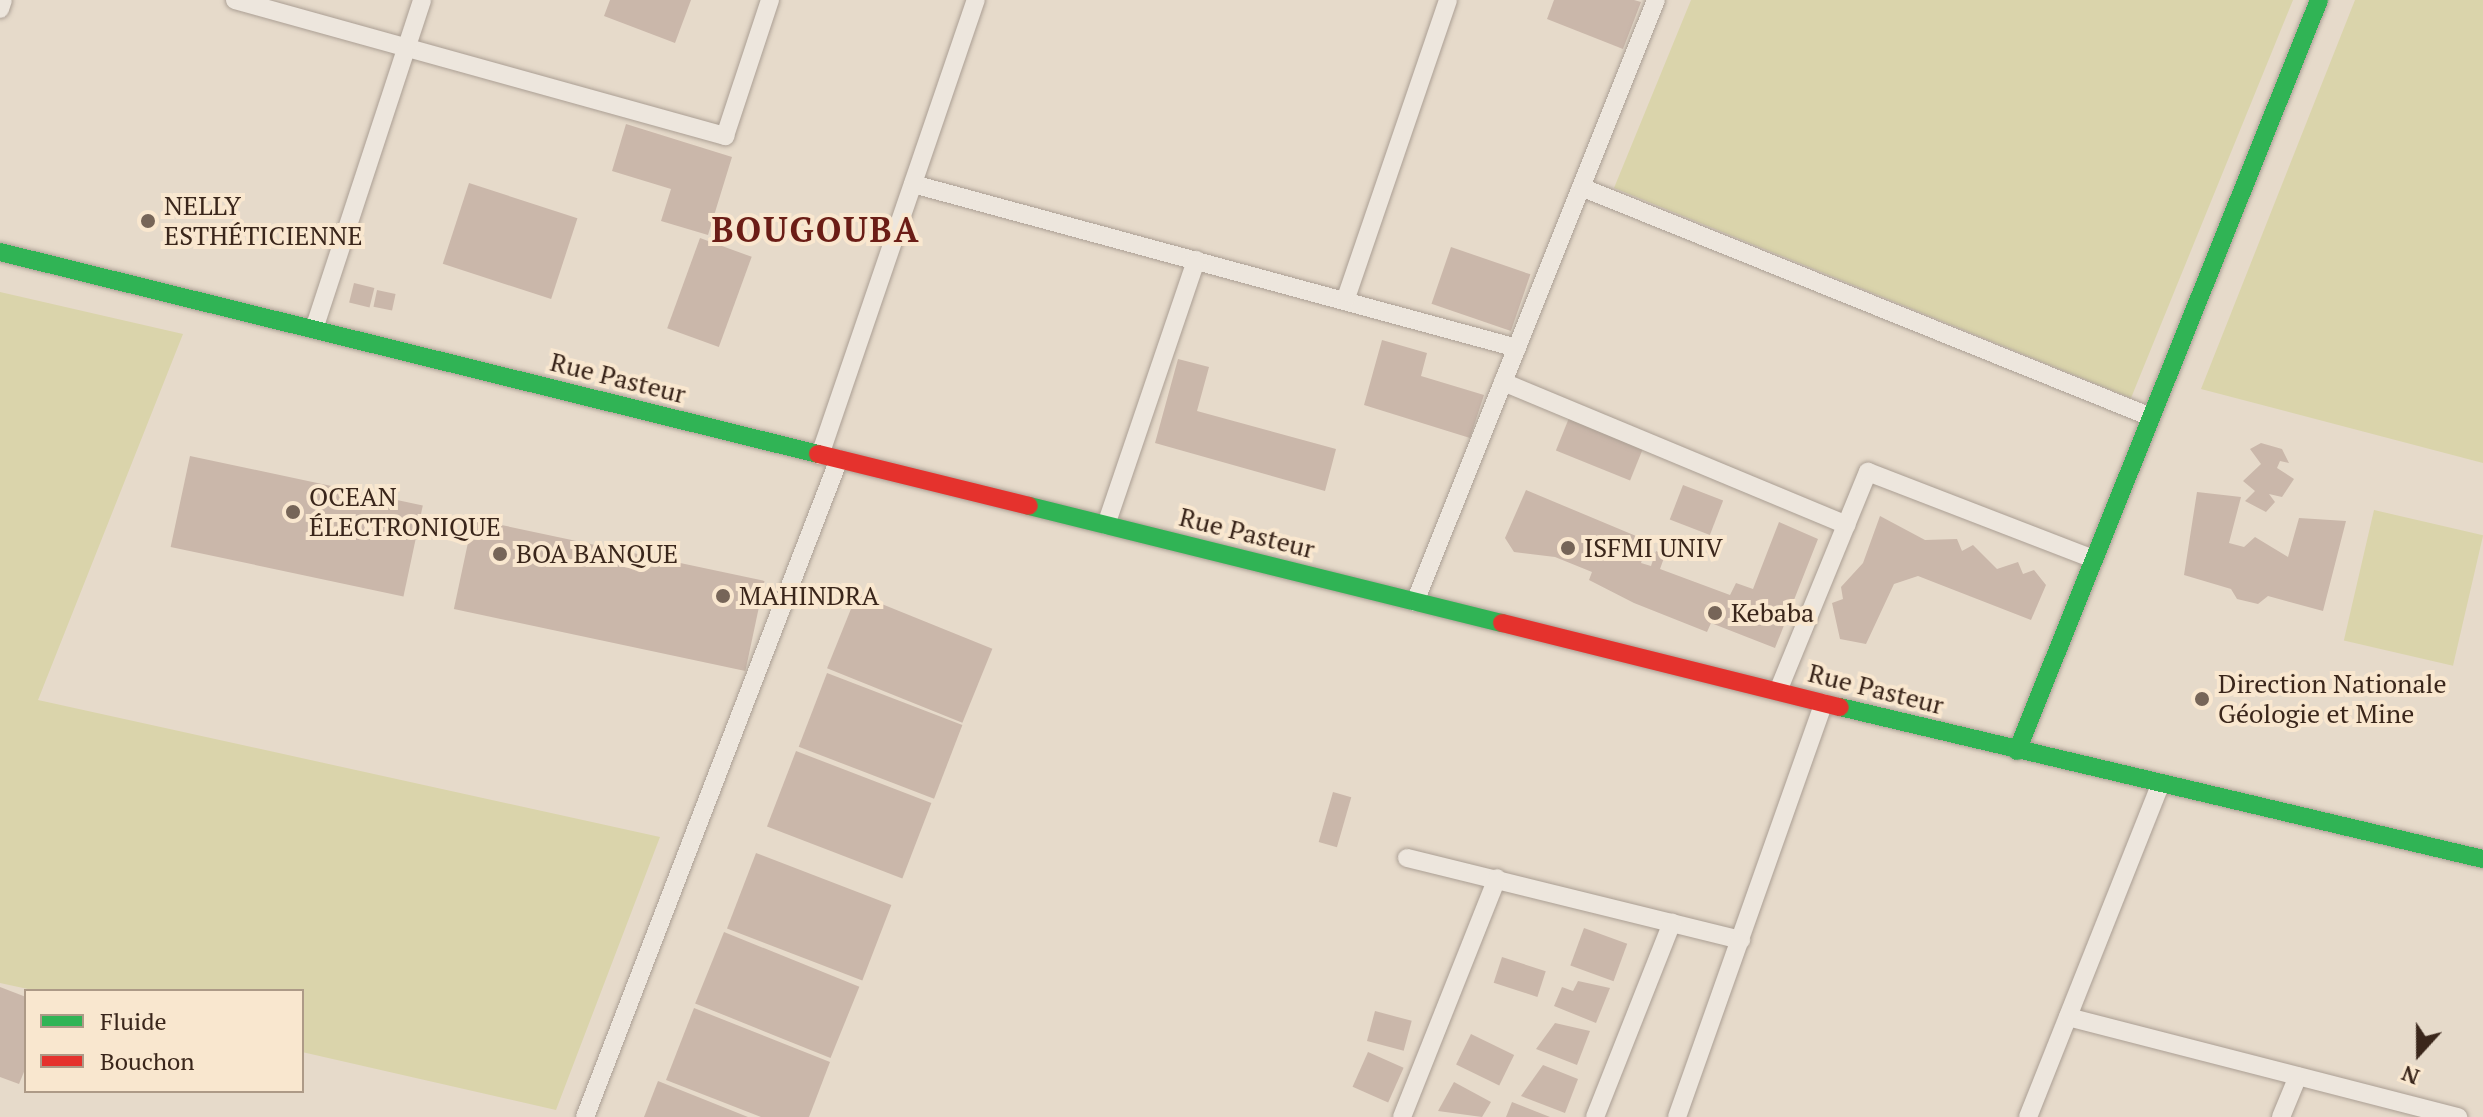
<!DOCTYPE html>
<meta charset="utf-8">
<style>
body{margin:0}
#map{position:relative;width:2483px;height:1117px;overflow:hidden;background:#e6daca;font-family:"PT Serif",serif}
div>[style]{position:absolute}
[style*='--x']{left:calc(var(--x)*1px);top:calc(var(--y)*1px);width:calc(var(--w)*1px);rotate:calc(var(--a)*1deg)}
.green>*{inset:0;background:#dad4ab;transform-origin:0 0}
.building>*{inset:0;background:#cab7aa;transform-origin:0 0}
.roads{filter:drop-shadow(0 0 2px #ab9f94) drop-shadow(0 0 2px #ab9f94)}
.street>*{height:18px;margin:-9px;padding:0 9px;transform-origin:9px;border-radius:9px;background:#ede6dd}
.fast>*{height:18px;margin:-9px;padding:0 9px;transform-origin:9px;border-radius:9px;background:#30b455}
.jam>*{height:18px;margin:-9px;padding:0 9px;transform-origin:9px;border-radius:9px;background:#e5322d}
.dots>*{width:22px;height:22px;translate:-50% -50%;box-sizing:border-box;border:4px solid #f9e7cf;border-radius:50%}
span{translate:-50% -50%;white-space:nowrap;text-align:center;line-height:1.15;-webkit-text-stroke:8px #f9e7cf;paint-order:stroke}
.poi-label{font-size:26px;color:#3a261b}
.left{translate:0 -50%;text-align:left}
.street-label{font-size:26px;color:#3a261b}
.district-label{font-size:34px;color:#6b1d16;font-weight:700;letter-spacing:2px}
.legend{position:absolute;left:24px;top:989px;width:280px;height:104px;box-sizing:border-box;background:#f9e7cf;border:2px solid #ad9a87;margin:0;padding:10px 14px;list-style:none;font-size:24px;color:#3a261b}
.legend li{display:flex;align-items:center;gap:16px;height:40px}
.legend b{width:40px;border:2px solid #ad9a87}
.north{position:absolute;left:2379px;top:1013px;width:80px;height:80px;-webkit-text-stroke:6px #f9e7cf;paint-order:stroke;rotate:201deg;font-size:22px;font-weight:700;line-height:32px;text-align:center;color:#3a261b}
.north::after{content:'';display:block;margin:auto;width:28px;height:36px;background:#3a261b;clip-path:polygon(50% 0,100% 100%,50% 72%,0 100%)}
</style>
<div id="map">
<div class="green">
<div style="clip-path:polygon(1691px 0,2293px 0,2131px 398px,1614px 188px)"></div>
<div style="clip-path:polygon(2355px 0,2483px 0,2483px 463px,2201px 389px)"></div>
<div style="clip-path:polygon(0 292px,183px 334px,38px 700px,660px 837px,556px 1110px,302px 1052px,302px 991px,37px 991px,0 983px)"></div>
<div style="left:2374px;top:510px;width:112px;height:134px;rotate:13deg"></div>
</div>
<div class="building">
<div style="clip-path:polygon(610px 0,691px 0,675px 43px,604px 16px)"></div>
<div style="clip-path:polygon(1554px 0,1634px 0,1641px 2px,1623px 49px,1547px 19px)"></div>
<div style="clip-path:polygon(626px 124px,732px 157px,708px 235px,661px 221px,671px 189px,612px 171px)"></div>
<div style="left:469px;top:183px;width:114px;height:85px;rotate:18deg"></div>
<div style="left:700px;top:238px;width:55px;height:96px;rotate:20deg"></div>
<div style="left:1451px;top:247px;width:84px;height:60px;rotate:19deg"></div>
<div style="left:354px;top:283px;width:21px;height:20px;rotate:14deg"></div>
<div style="left:377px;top:290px;width:19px;height:17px;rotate:12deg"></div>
<div style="clip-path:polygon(1382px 340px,1427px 353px,1421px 376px,1484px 395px,1470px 438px,1364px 405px)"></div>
<div style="clip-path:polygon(1178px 359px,1209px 367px,1197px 411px,1336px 449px,1325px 491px,1155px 443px)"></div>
<div style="left:1569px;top:418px;width:80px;height:35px;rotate:22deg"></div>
<div style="clip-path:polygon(2261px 443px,2282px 449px,2289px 463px,2280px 461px,2277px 468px,2294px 479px,2282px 497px,2269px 494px,2275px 502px,2266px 512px,2245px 501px,2255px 491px,2243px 481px,2261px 464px,2250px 449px)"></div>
<div style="left:190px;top:456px;width:238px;height:93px;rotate:12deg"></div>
<div style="left:1683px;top:485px;width:43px;height:37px;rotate:21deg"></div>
<div style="clip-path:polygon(1526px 490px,1648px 541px,1641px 563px,1651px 566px,1656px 551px,1665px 555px,1660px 569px,1730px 595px,1736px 583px,1753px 589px,1779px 522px,1818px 539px,1775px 648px,1711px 623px,1707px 632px,1634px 603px,1589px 580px,1592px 572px,1555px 557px,1514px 552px,1505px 538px)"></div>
<div style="clip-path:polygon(2197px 492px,2241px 497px,2229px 543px,2244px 547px,2255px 537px,2288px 557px,2299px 518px,2346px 521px,2323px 611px,2268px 596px,2258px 604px,2237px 599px,2231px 589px,2184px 575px)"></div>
<div style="clip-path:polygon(1880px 516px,1925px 540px,1957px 539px,1962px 551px,1973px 545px,1997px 569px,2018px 562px,2023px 574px,2034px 570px,2046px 585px,2031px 620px,1918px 576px,1894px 584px,1866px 644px,1840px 639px,1832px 603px,1843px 599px,1841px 587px,1863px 563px)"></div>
<div style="left:473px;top:519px;width:298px;height:92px;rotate:12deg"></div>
<div style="left:857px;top:594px;width:146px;height:80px;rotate:22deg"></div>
<div style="left:827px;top:673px;width:145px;height:79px;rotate:21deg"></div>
<div style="left:796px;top:751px;width:145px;height:81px;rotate:21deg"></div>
<div style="left:1333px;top:792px;width:19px;height:52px;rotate:16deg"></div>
<div style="left:756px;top:853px;width:145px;height:81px;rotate:21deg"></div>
<div style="left:1584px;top:928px;width:46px;height:40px;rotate:20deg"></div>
<div style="left:724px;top:932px;width:146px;height:77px;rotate:22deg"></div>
<div style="left:1502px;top:957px;width:46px;height:27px;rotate:18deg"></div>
<div style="clip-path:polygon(1578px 981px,1610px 988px,1596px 1023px,1554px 1006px,1562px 987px,1573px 991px)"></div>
<div style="clip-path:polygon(0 987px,26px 997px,26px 1067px,19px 1084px,0 1077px)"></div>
<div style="clip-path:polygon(694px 1008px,830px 1062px,809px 1117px,761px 1117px,666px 1080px)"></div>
<div style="left:1375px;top:1011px;width:38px;height:31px;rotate:15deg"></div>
<div style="clip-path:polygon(1555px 1023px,1590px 1031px,1577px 1065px,1536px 1049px)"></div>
<div style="left:1471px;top:1034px;width:48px;height:34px;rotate:26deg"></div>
<div style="left:1368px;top:1052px;width:39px;height:38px;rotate:24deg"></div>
<div style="clip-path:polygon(1543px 1065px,1578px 1079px,1565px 1113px,1521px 1096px)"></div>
<div style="clip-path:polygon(658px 1081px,748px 1117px,644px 1117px)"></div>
<div style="clip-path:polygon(1454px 1082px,1491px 1102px,1482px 1117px,1438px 1111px)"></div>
<div style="clip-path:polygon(1512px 1102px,1550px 1117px,1506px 1117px)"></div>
</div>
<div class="roads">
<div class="street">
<div style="--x:235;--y:0;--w:509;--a:15.51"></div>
<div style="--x:725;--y:136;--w:143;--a:-71.7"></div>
<div style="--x:0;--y:9;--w:9;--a:-72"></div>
<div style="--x:913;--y:184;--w:626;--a:15.19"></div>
<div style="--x:1581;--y:187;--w:615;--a:21.97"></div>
<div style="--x:1345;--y:301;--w:318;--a:-71.1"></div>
<div style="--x:314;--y:329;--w:346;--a:-71.8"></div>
<div style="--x:1503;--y:382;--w:372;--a:22.6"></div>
<div style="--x:820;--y:455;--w:481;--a:-71.1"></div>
<div style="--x:1106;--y:525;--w:280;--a:-71.2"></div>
<div style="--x:1415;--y:602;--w:648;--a:-68.18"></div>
<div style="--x:1778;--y:691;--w:237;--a:-67.7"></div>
<div style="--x:1868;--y:472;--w:242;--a:21.1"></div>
<div style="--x:1407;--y:858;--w:344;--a:13.8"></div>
<div style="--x:2068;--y:1017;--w:403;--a:14.4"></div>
<div style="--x:585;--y:1117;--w:705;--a:-68.89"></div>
<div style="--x:1402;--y:1117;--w:257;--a:-68.3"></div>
<div style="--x:1595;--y:1117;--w:209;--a:-68.4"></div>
<div style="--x:1677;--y:1117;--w:439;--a:-70.5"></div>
<div style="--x:2028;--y:1117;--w:356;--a:-68.3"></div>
<div style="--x:2281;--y:1117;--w:44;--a:-67.5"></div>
</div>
<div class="fast">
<div style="--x:0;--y:252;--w:843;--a:13.87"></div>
<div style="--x:1029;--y:506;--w:487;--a:13.9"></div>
<div style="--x:1840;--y:707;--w:661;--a:13.3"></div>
<div style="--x:2017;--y:751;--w:809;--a:-68.09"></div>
</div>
<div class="jam">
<div style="--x:818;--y:454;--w:217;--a:13.8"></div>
<div style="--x:1502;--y:623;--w:348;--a:14"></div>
</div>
</div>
<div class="dots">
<div style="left:148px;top:221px;background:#766558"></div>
<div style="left:293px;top:512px;background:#766558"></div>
<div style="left:1568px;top:548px;background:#766558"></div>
<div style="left:500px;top:554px;background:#766558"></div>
<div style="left:723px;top:596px;background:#766558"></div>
<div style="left:1715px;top:613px;background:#766558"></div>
<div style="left:2202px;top:699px;background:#766558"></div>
</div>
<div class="poi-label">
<span class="left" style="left:164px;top:221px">NELLY<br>ESTHÉTICIENNE</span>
<span class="left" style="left:309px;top:512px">OCEAN<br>ÉLECTRONIQUE</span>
<span class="left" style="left:1584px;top:548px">ISFMI UNIV</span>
<span class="left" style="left:516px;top:554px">BOA BANQUE</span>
<span class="left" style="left:739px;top:596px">MAHINDRA</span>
<span class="left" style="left:1731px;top:613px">Kebaba</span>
<span class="left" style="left:2218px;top:699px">Direction Nationale<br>Géologie et Mine</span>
</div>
<div class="street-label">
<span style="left:618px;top:378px;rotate:14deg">Rue Pasteur</span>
<span style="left:1247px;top:533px;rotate:14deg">Rue Pasteur</span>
<span style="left:1876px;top:689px;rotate:14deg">Rue Pasteur</span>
</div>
<div class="district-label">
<span style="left:816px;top:230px">BOUGOUBA</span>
</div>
<ul class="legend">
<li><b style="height:10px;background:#30b455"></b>Fluide</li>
<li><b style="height:10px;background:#e5322d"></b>Bouchon</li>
</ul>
<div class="north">N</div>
</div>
